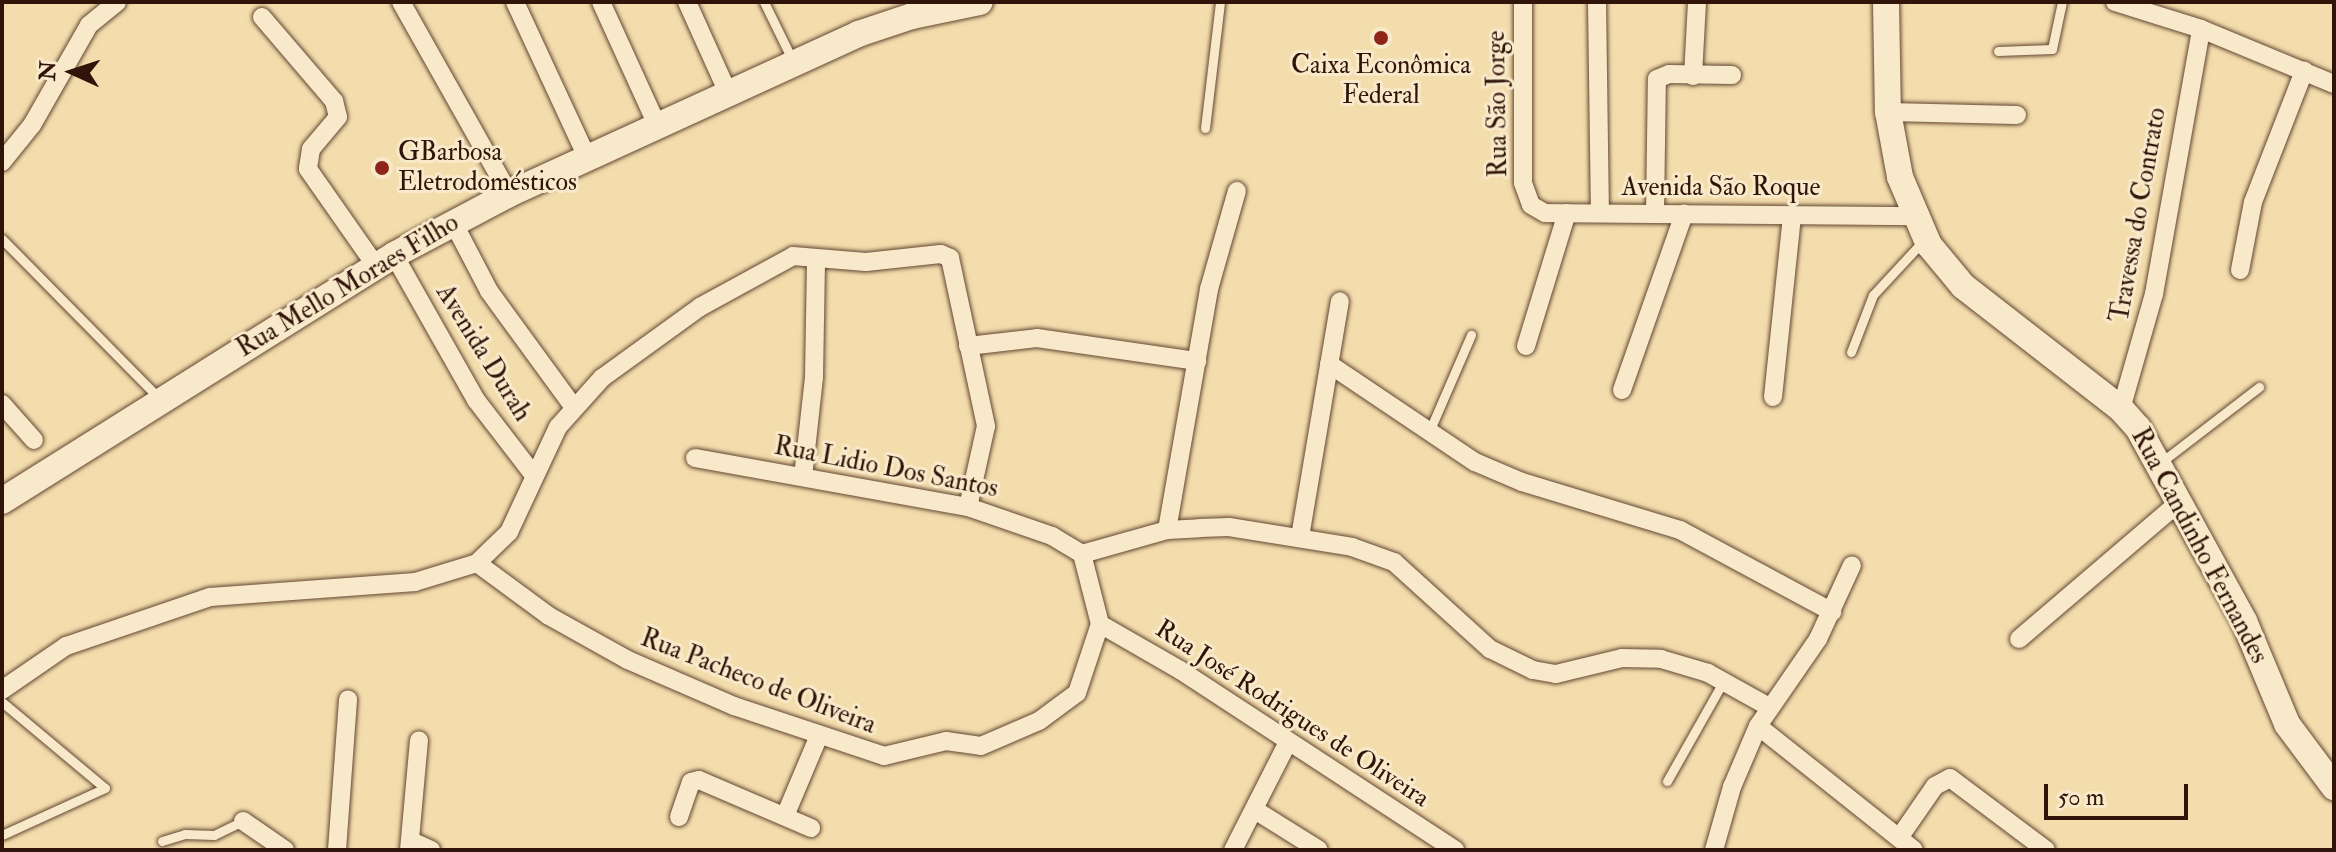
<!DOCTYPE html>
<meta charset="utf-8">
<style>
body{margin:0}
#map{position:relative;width:2336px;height:852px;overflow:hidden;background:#f4ddad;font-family:"IM FELL Double Pica",serif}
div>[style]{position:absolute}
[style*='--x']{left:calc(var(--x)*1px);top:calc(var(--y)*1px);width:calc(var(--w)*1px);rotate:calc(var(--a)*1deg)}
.roads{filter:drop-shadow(0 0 2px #624632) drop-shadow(0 0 2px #624632)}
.lane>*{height:9px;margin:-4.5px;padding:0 4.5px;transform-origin:4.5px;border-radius:4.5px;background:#f8e9ca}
.street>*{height:18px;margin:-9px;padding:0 9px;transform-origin:9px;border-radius:9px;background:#f8e9ca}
.secondary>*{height:26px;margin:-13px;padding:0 13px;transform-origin:13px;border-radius:13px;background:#f8e9ca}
.dots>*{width:22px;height:22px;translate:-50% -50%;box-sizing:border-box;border:4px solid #f8e9ca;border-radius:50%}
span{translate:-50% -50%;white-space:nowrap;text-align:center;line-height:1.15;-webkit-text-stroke:6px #f8e9ca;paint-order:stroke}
.poi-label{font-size:26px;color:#311409}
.left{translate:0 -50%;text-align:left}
.street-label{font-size:26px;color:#311409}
.frame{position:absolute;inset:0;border:4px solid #311409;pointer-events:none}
.north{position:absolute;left:32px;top:32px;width:80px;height:80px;-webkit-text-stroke:6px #f8e9ca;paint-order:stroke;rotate:273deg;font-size:22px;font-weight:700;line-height:32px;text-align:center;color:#311409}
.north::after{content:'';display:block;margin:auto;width:28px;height:36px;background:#311409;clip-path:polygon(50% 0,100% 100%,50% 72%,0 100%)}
.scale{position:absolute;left:2044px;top:784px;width:144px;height:36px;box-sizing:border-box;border:4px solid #311409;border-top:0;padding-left:10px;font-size:24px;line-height:28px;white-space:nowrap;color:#311409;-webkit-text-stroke:6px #f8e9ca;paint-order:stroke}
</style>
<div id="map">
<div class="roads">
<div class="lane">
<div style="--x:764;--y:2;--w:55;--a:63.9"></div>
<div style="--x:1998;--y:51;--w:54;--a:-2.1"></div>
<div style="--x:2052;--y:49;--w:48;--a:-78"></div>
<div style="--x:1205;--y:128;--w:127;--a:-83.2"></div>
<div style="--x:2;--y:239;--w:225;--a:45.4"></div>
<div style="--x:1851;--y:352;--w:61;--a:-68.9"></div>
<div style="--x:1873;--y:295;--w:74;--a:-47.2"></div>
<div style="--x:1429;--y:432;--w:106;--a:-66.6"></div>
<div style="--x:2160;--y:463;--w:125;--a:-37.5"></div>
<div style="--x:2;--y:702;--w:134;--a:39.9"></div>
<div style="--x:105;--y:788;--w:113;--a:155.5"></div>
<div style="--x:1667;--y:781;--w:114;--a:-60.5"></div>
<div style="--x:162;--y:841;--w:24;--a:-17"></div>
<div style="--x:185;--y:834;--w:29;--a:2"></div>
<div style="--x:214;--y:835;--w:32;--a:-26"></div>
</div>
<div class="street">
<div style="--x:401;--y:2;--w:220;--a:60.6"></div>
<div style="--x:515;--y:2;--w:173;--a:65.1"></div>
<div style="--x:601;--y:2;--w:137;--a:65.5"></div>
<div style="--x:687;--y:2;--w:102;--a:65.7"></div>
<div style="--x:1523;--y:2;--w:181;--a:90"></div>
<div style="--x:1523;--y:183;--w:23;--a:70"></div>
<div style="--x:1531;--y:205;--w:16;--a:30"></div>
<div style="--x:1545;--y:213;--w:367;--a:0.5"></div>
<div style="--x:1597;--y:2;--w:211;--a:89.2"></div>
<div style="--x:2115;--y:2;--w:90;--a:17.4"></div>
<div style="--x:2201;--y:29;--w:144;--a:22.5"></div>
<div style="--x:262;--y:17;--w:111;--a:49.4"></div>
<div style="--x:334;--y:101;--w:16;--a:76"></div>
<div style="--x:338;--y:117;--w:42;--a:130.2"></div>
<div style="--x:311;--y:149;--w:20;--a:99"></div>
<div style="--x:308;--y:169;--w:118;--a:55"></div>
<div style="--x:1693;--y:76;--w:74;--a:-86.9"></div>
<div style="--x:1888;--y:112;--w:129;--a:1.3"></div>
<div style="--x:2;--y:162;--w:48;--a:-51"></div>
<div style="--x:32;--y:125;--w:115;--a:-60.3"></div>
<div style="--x:89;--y:25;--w:36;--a:-39"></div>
<div style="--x:1655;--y:214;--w:135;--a:-89.2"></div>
<div style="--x:1657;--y:79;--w:13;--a:-23"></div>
<div style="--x:1669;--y:74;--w:63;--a:0.9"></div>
<div style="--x:453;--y:222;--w:78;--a:62.4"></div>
<div style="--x:489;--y:291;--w:142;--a:53.9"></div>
<div style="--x:394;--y:255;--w:167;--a:60.5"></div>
<div style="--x:476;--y:400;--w:93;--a:52.4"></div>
<div style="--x:2240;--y:270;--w:69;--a:-79.2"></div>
<div style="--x:2253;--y:202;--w:141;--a:-68.7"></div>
<div style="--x:968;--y:346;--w:69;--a:-6.6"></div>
<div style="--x:1037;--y:338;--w:162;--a:8.2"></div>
<div style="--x:1526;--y:346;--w:139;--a:-72.9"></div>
<div style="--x:1329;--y:364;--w:176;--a:33.9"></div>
<div style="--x:1475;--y:462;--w:51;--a:23.1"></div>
<div style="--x:1522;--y:482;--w:165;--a:16.9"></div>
<div style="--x:1680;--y:530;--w:173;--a:28.3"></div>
<div style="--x:1622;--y:390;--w:187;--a:-70.6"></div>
<div style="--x:1773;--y:397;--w:183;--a:-84"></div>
<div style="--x:2;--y:404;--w:48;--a:48.4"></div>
<div style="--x:2121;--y:409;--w:120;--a:-74"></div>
<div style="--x:2154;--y:294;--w:269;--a:-79.9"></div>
<div style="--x:695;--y:458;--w:277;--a:10.2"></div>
<div style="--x:968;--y:507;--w:89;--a:19"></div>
<div style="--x:1052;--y:536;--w:35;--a:31"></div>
<div style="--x:1082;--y:554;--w:88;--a:-15.8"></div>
<div style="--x:1167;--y:530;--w:33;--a:-3"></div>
<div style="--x:1200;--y:528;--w:29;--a:-2"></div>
<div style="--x:1229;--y:527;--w:125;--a:9.2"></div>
<div style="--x:1352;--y:547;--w:45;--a:19.7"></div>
<div style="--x:1394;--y:562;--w:130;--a:42.2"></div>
<div style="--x:1490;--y:649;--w:48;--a:26"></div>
<div style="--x:1533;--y:670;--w:23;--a:10"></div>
<div style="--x:1556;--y:674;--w:68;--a:-13.6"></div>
<div style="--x:1622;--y:658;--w:39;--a:1"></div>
<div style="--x:1661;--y:659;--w:49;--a:16.6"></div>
<div style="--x:1708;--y:673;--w:70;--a:29.1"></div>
<div style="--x:803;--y:477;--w:101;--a:-83.7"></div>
<div style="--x:814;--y:377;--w:119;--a:-89"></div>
<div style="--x:1167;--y:530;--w:245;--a:-80.1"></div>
<div style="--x:1209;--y:289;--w:102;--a:-74.1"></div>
<div style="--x:1300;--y:537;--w:239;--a:-80.4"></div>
<div style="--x:477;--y:563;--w:89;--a:36.4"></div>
<div style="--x:549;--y:616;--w:90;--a:29.1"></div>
<div style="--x:628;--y:660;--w:116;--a:23.5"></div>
<div style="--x:734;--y:706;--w:158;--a:18.4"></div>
<div style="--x:884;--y:756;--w:64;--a:-13.6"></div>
<div style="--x:946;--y:741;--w:35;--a:8"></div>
<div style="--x:981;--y:746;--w:63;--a:-23.3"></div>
<div style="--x:1039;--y:721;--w:47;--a:-36.4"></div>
<div style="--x:1077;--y:693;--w:73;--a:-71.6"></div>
<div style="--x:1100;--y:624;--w:72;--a:-104.4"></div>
<div style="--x:1100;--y:624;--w:92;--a:29.9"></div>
<div style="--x:1180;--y:670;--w:329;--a:33.2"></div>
<div style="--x:2019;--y:639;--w:209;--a:-40.5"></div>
<div style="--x:2;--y:690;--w:78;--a:-34.5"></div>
<div style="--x:66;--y:646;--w:152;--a:-18.8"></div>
<div style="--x:210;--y:597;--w:206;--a:-4.2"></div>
<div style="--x:415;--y:582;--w:65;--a:-17"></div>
<div style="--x:477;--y:563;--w:45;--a:-44.1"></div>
<div style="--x:509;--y:532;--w:116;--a:-65"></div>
<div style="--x:558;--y:427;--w:66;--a:-48.1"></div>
<div style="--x:602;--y:378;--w:121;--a:-35.9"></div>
<div style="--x:700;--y:307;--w:106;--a:-28.7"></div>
<div style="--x:793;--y:256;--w:73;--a:4.7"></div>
<div style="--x:866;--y:262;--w:75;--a:-6.1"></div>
<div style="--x:941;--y:254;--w:10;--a:24"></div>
<div style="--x:950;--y:258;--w:172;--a:77.9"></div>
<div style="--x:986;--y:426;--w:83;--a:102.5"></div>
<div style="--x:1758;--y:726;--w:199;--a:38.5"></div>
<div style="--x:1255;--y:810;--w:75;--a:32"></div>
<div style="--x:785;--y:816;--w:85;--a:-67.1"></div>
<div style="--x:679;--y:817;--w:37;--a:-71"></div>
<div style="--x:691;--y:782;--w:8;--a:-14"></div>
<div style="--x:699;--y:780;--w:122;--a:23.2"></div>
<div style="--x:243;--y:821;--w:51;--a:34.6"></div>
<div style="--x:1899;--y:838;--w:63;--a:-55.3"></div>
<div style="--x:1935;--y:786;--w:17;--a:-28"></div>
<div style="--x:1950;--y:778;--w:120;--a:36.9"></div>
<div style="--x:411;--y:841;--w:22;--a:24"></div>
<div style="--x:337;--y:850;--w:151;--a:-85.8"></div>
<div style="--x:409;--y:850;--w:110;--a:-84.8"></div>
<div style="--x:1233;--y:850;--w:121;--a:-63"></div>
<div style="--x:1714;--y:850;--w:66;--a:-74.1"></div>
<div style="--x:1732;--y:787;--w:66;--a:-66.9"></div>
<div style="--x:1758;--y:726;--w:106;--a:-55.4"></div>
<div style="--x:1818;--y:639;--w:81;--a:-65.3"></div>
</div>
<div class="secondary">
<div style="--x:1886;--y:2;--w:110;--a:89"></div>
<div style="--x:1888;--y:112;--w:66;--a:79.5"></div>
<div style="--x:1900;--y:177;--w:74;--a:66.9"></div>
<div style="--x:1929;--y:245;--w:53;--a:50.3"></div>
<div style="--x:1963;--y:286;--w:200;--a:37.9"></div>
<div style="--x:2121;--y:409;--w:25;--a:48"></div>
<div style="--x:2138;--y:428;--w:220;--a:61.2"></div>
<div style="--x:2244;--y:621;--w:112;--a:67.3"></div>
<div style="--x:2287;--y:724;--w:79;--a:53.3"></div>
<div style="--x:2;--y:501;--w:463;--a:-32.1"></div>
<div style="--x:394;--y:255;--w:130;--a:-27.9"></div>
<div style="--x:509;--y:194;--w:384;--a:-24.6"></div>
<div style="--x:858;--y:34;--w:57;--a:-18.4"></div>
<div style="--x:912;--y:16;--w:69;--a:-11.6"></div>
</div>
</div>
<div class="dots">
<div style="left:1381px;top:38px;background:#8f2418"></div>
<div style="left:382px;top:168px;background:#8f2418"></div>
</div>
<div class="poi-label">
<span style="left:1381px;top:81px">Caixa Econômica<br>Federal</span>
<span class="left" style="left:398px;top:168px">GBarbosa<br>Eletrodomésticos</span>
</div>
<div class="street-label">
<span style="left:1498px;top:104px;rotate:-91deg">Rua São Jorge</span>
<span style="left:1721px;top:188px">Avenida São Roque</span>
<span style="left:2139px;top:215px;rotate:-80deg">Travessa do Contrato</span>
<span style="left:348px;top:286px;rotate:-31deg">Rua Mello Moraes Filho</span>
<span style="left:483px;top:353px;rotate:58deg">Avenida Durah</span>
<span style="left:886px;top:468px;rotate:11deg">Rua Lidio Dos Santos</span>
<span style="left:2199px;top:546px;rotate:62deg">Rua Candinho Fernandes</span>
<span style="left:758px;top:682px;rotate:21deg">Rua Pacheco de Oliveira</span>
<span style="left:1292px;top:714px;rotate:33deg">Rua José Rodrigues de Oliveira</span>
</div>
<div class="frame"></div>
<div class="north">N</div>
<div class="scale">50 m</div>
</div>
